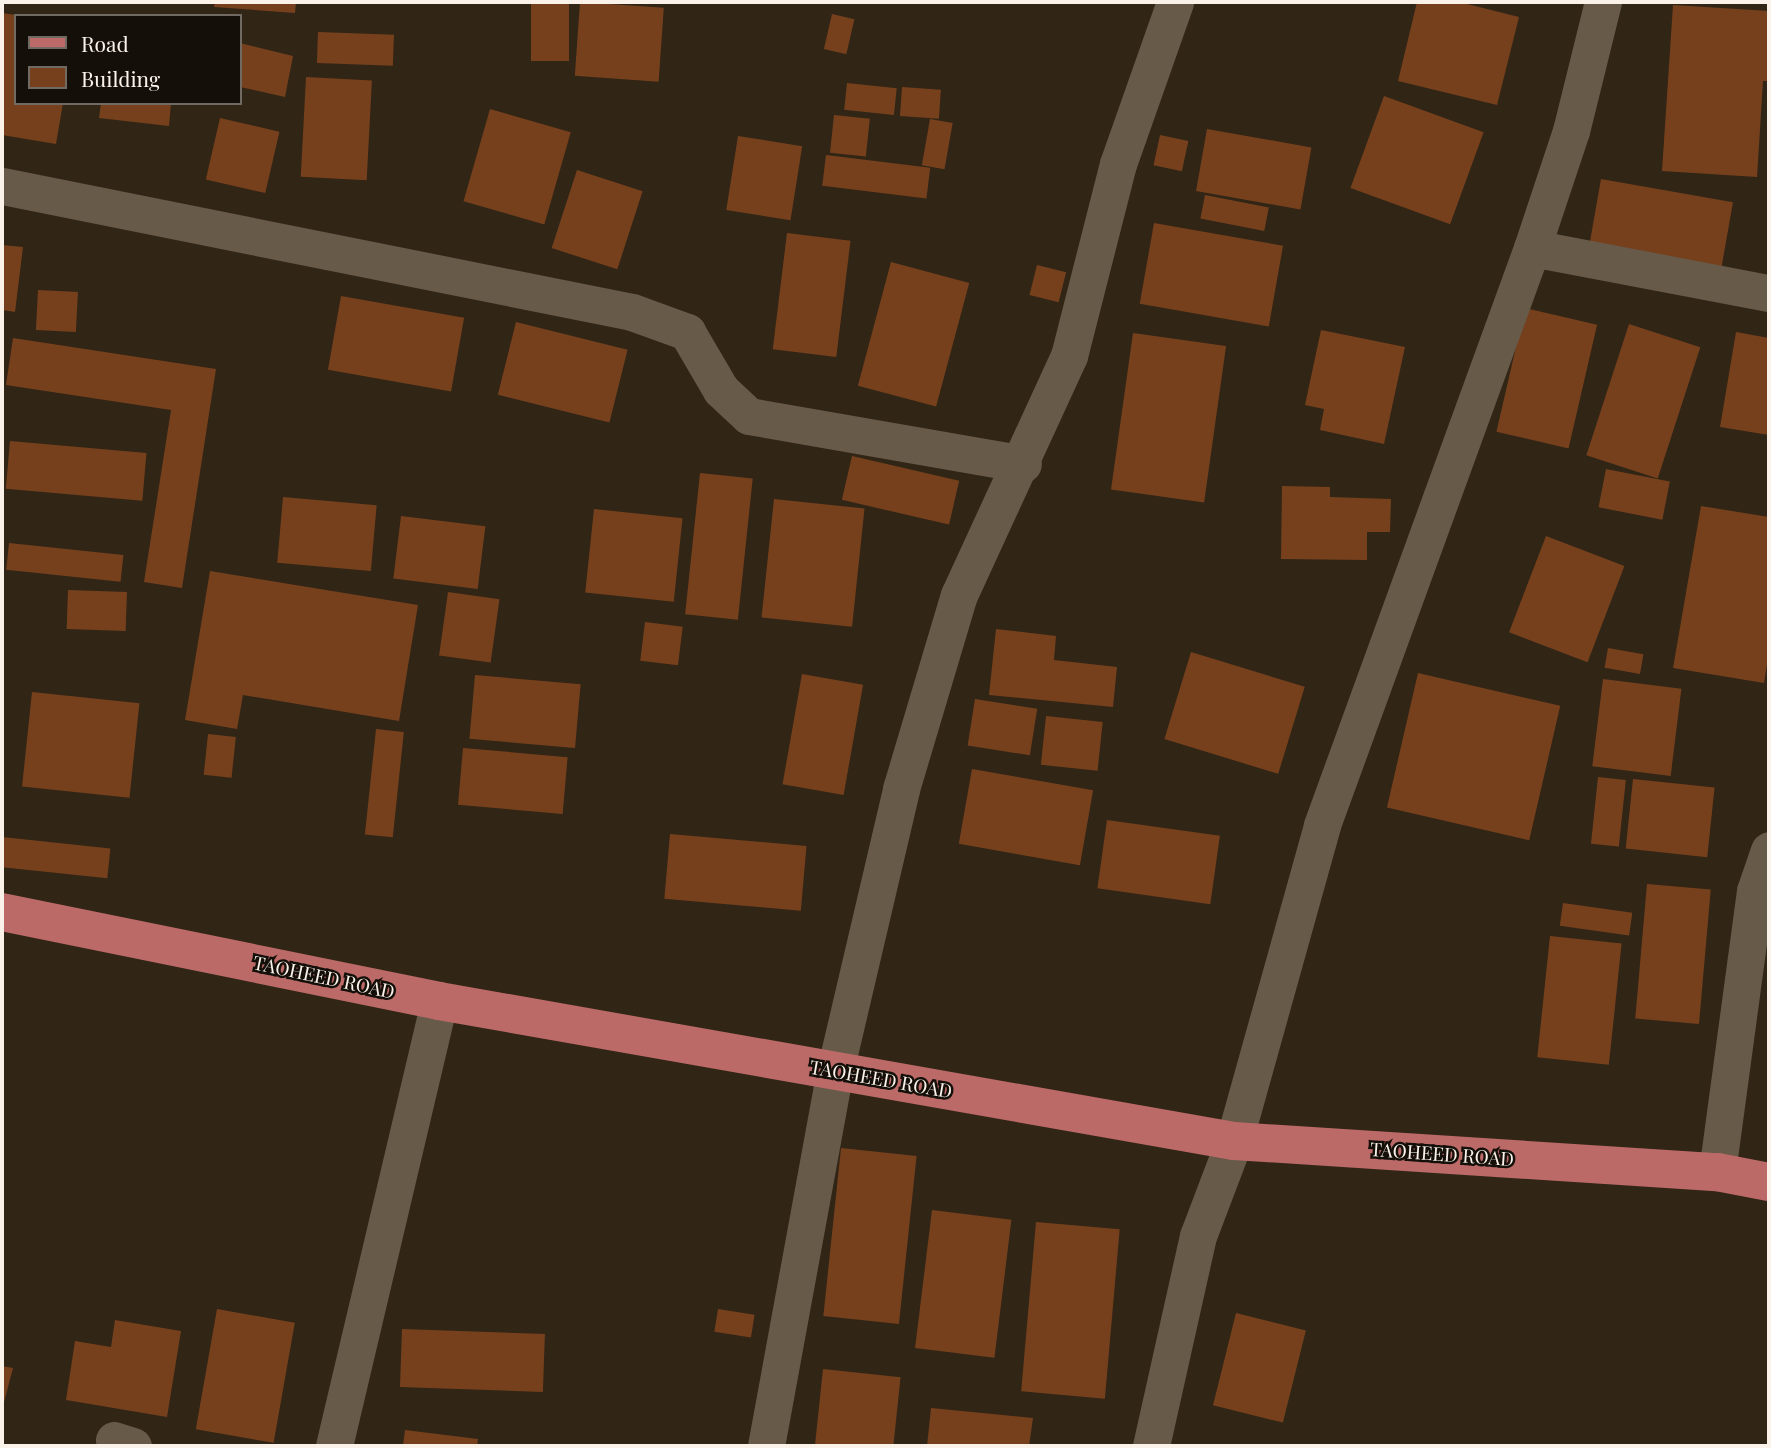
<!DOCTYPE html>
<style>
body{margin:0}
#map{position:relative;width:1771px;height:1448px;overflow:hidden;background:#312516;font-family:"Playfair Display",serif}
div>[style]{position:absolute}
[style*='--x']{left:calc(var(--x)*1px);top:calc(var(--y)*1px);width:calc(var(--w)*1px);rotate:calc(var(--a)*1deg)}
.building>*{inset:0;background:#76401d;transform-origin:0 0}
.street>*{height:37px;margin:-18.5px;padding:0 18.5px;transform-origin:18.5px;border-radius:18.5px;background:#675a49}
.primary>*{height:38px;margin:-19px;padding:0 19px;transform-origin:19px;border-radius:19px;background:#bc6a68}
span{translate:-50% -50%;white-space:nowrap;text-align:center;line-height:1.15;-webkit-text-stroke:5px #140f09;paint-order:stroke}
.street-label{font-size:19px;color:#fbf3ea}
.frame{position:absolute;inset:0;border:4px solid #fbf3ea;pointer-events:none}
.legend{position:absolute;left:14px;top:14px;width:228px;height:91px;box-sizing:border-box;background:#140f09;border:2px solid #706a63;margin:0;padding:9px 12px;list-style:none;font-size:21px;color:#fbf3ea}
.legend li{display:flex;align-items:center;gap:14px;height:35px}
.legend b{width:35px;border:2px solid #706a63}
</style>
<div id="map">
<div class="building">
<div style="clip-path:polygon(215px 2px,296px 2px,295px 13px,214px 7px)"></div>
<div style="left:531px;top:2px;width:38px;height:59px"></div>
<div style="left:580px;top:2px;width:84px;height:74px;rotate:4deg"></div>
<div style="clip-path:polygon(1417px 2px,1459px 2px,1519px 17px,1497px 105px,1398px 81px)"></div>
<div style="clip-path:polygon(1673px 5px,1769px 11px,1769px 81px,1763px 81px,1757px 177px,1662px 171px)"></div>
<div style="clip-path:polygon(2px 13px,16px 15px,16px 103px,63px 103px,56px 144px,2px 135px)"></div>
<div style="left:832px;top:14px;width:23px;height:36px;rotate:13deg"></div>
<div style="left:318px;top:32px;width:76px;height:31px;rotate:2deg"></div>
<div style="clip-path:polygon(240px 43px,293px 56px,285px 97px,240px 87px)"></div>
<div style="left:306px;top:77px;width:66px;height:100px;rotate:3deg"></div>
<div style="left:847px;top:83px;width:50px;height:27px;rotate:6deg"></div>
<div style="left:902px;top:87px;width:39px;height:29px;rotate:4deg"></div>
<div style="left:1384px;top:96px;width:106px;height:98px;rotate:20deg"></div>
<div style="clip-path:polygon(101px 103px,171px 103px,169px 126px,99px 118px)"></div>
<div style="left:490px;top:109px;width:84px;height:96px;rotate:16deg"></div>
<div style="left:834px;top:115px;width:36px;height:38px;rotate:6deg"></div>
<div style="left:220px;top:118px;width:61px;height:63px;rotate:13deg"></div>
<div style="left:930px;top:119px;width:23px;height:47px;rotate:10deg"></div>
<div style="left:1207px;top:129px;width:106px;height:63px;rotate:10deg"></div>
<div style="left:1160px;top:135px;width:29px;height:31px;rotate:12deg"></div>
<div style="left:738px;top:136px;width:65px;height:75px;rotate:9deg"></div>
<div style="left:826px;top:155px;width:105px;height:31px;rotate:7deg"></div>
<div style="left:577px;top:170px;width:69px;height:82px;rotate:18deg"></div>
<div style="left:1601px;top:179px;width:134px;height:70px;rotate:10deg"></div>
<div style="left:1205px;top:195px;width:65px;height:24px;rotate:11deg"></div>
<div style="left:1154px;top:223px;width:131px;height:82px;rotate:10deg"></div>
<div style="left:787px;top:233px;width:64px;height:117px;rotate:7deg"></div>
<div style="clip-path:polygon(2px 245px,23px 247px,15px 312px,2px 310px)"></div>
<div style="left:891px;top:262px;width:81px;height:128px;rotate:15deg"></div>
<div style="left:1037px;top:265px;width:30px;height:31px;rotate:14deg"></div>
<div style="left:38px;top:290px;width:40px;height:40px;rotate:3deg"></div>
<div style="left:341px;top:296px;width:125px;height:75px;rotate:10deg"></div>
<div style="left:1525px;top:308px;width:74px;height:127px;rotate:13deg"></div>
<div style="left:516px;top:322px;width:115px;height:75px;rotate:14deg"></div>
<div style="left:1629px;top:324px;width:75px;height:138px;rotate:18deg"></div>
<div style="clip-path:polygon(1321px 330px,1405px 347px,1384px 444px,1320px 430px,1324px 409px,1305px 405px)"></div>
<div style="clip-path:polygon(1736px 332px,1769px 338px,1769px 435px,1720px 427px)"></div>
<div style="left:1133px;top:333px;width:94px;height:158px;rotate:8deg"></div>
<div style="clip-path:polygon(13px 338px,216px 369px,182px 588px,144px 582px,171px 410px,6px 385px)"></div>
<div style="left:10px;top:441px;width:137px;height:48px;rotate:5deg"></div>
<div style="left:852px;top:456px;width:110px;height:45px;rotate:13deg"></div>
<div style="left:1606px;top:469px;width:65px;height:39px;rotate:11deg"></div>
<div style="left:700px;top:473px;width:53px;height:142px;rotate:6deg"></div>
<div style="clip-path:polygon(1282px 486px,1330px 487px,1330px 497px,1391px 499px,1390px 532px,1367px 532px,1367px 560px,1281px 559px)"></div>
<div style="left:283px;top:497px;width:94px;height:66px;rotate:5deg"></div>
<div style="left:774px;top:499px;width:91px;height:119px;rotate:6deg"></div>
<div style="clip-path:polygon(1701px 506px,1769px 517px,1769px 652px,1764px 683px,1673px 668px)"></div>
<div style="left:594px;top:509px;width:89px;height:84px;rotate:6deg"></div>
<div style="left:401px;top:516px;width:85px;height:63px;rotate:7deg"></div>
<div style="left:1546px;top:536px;width:84px;height:103px;rotate:21deg"></div>
<div style="left:9px;top:543px;width:115px;height:27px;rotate:6deg"></div>
<div style="clip-path:polygon(210px 571px,418px 605px,399px 721px,243px 695px,237px 729px,185px 720px)"></div>
<div style="left:68px;top:590px;width:59px;height:39px;rotate:2deg"></div>
<div style="left:448px;top:592px;width:52px;height:64px;rotate:8deg"></div>
<div style="left:645px;top:622px;width:38px;height:39px;rotate:7deg"></div>
<div style="clip-path:polygon(996px 629px,1056px 636px,1054px 660px,1117px 667px,1113px 707px,989px 695px)"></div>
<div style="left:1608px;top:648px;width:36px;height:20px;rotate:10deg"></div>
<div style="left:1191px;top:652px;width:119px;height:91px;rotate:17deg"></div>
<div style="left:1418px;top:673px;width:146px;height:138px;rotate:13deg"></div>
<div style="left:802px;top:674px;width:62px;height:112px;rotate:10deg"></div>
<div style="left:475px;top:675px;width:106px;height:64px;rotate:5deg"></div>
<div style="left:1603px;top:679px;width:79px;height:88px;rotate:7deg"></div>
<div style="left:32px;top:692px;width:108px;height:95px;rotate:6deg"></div>
<div style="left:975px;top:699px;width:63px;height:47px;rotate:9deg"></div>
<div style="left:1046px;top:716px;width:57px;height:49px;rotate:6deg"></div>
<div style="left:376px;top:729px;width:28px;height:106px;rotate:6deg"></div>
<div style="left:208px;top:734px;width:28px;height:41px;rotate:6deg"></div>
<div style="left:463px;top:748px;width:105px;height:57px;rotate:5deg"></div>
<div style="left:972px;top:769px;width:123px;height:76px;rotate:10deg"></div>
<div style="left:1598px;top:777px;width:28px;height:67px;rotate:6deg"></div>
<div style="left:1633px;top:779px;width:82px;height:70px;rotate:6deg"></div>
<div style="left:1107px;top:820px;width:114px;height:69px;rotate:8deg"></div>
<div style="left:670px;top:834px;width:137px;height:65px;rotate:5deg"></div>
<div style="left:2px;top:837px;width:109px;height:30px;rotate:6deg"></div>
<div style="left:1647px;top:884px;width:64px;height:135px;rotate:5deg"></div>
<div style="left:1563px;top:903px;width:70px;height:23px;rotate:8deg"></div>
<div style="left:1550px;top:936px;width:72px;height:122px;rotate:6deg"></div>
<div style="left:841px;top:1148px;width:76px;height:169px;rotate:6deg"></div>
<div style="left:932px;top:1210px;width:80px;height:139px;rotate:7deg"></div>
<div style="left:1036px;top:1222px;width:84px;height:170px;rotate:5deg"></div>
<div style="left:217px;top:1309px;width:79px;height:122px;rotate:10deg"></div>
<div style="left:718px;top:1309px;width:37px;height:23px;rotate:9deg"></div>
<div style="left:1236px;top:1313px;width:72px;height:95px;rotate:14deg"></div>
<div style="clip-path:polygon(115px 1320px,181px 1331px,167px 1417px,66px 1400px,75px 1341px,111px 1347px)"></div>
<div style="left:402px;top:1329px;width:143px;height:58px;rotate:2deg"></div>
<div style="clip-path:polygon(2px 1366px,13px 1368px,3px 1406px,2px 1405px)"></div>
<div style="left:823px;top:1369px;width:78px;height:77px;rotate:6deg"></div>
<div style="clip-path:polygon(931px 1408px,1033px 1418px,1029px 1446px,927px 1446px)"></div>
<div style="clip-path:polygon(405px 1430px,478px 1439px,477px 1446px,403px 1446px)"></div>
</div>
<div class="street">
<div style="--x:2;--y:186;--w:642;--a:11.31"></div>
<div style="--x:632;--y:312;--w:59;--a:20"></div>
<div style="--x:687;--y:332;--w:67;--a:59.6"></div>
<div style="--x:721;--y:390;--w:38;--a:43"></div>
<div style="--x:749;--y:416;--w:278;--a:9.9"></div>
<div style="--x:1532;--y:248;--w:241;--a:10.8"></div>
<div style="--x:1717;--y:1172;--w:284;--a:-82.3"></div>
<div style="--x:1755;--y:891;--w:43;--a:-71.1"></div>
<div style="--x:114;--y:1440;--w:20;--a:18"></div>
<div style="--x:334;--y:1446;--w:457;--a:-76.7"></div>
<div style="--x:766;--y:1446;--w:381;--a:-79.6"></div>
<div style="--x:835;--y:1071;--w:290;--a:-76.8"></div>
<div style="--x:901;--y:789;--w:202;--a:-73.4"></div>
<div style="--x:959;--y:595;--w:263;--a:-65.3"></div>
<div style="--x:1069;--y:356;--w:198;--a:-75.7"></div>
<div style="--x:1118;--y:164;--w:172;--a:-70.6"></div>
<div style="--x:1151;--y:1446;--w:215;--a:-77.4"></div>
<div style="--x:1198;--y:1236;--w:102;--a:-69.2"></div>
<div style="--x:1234;--y:1141;--w:328;--a:-74.4"></div>
<div style="--x:1322;--y:825;--w:614;--a:-70"></div>
<div style="--x:1532;--y:248;--w:123;--a:-71.6"></div>
<div style="--x:1571;--y:131;--w:133;--a:-76.1"></div>
</div>
<div class="primary">
<div style="--x:2;--y:912;--w:446;--a:11.5"></div>
<div style="--x:439;--y:1001;--w:807;--a:9.99"></div>
<div style="--x:1234;--y:1141;--w:484;--a:3.7"></div>
<div style="--x:1717;--y:1172;--w:53;--a:10.9"></div>
</div>
<div class="street-label">
<span style="left:324px;top:977px;rotate:12deg">TAOHEED ROAD</span>
<span style="left:881px;top:1079px;rotate:10deg">TAOHEED ROAD</span>
<span style="left:1442px;top:1154px;rotate:4deg">TAOHEED ROAD</span>
</div>
<div class="frame"></div>
<ul class="legend">
<li><b style="height:9px;background:#bc6a68"></b>Road</li>
<li><b style="height:19px;background:#76401d"></b>Building</li>
</ul>
</div>
